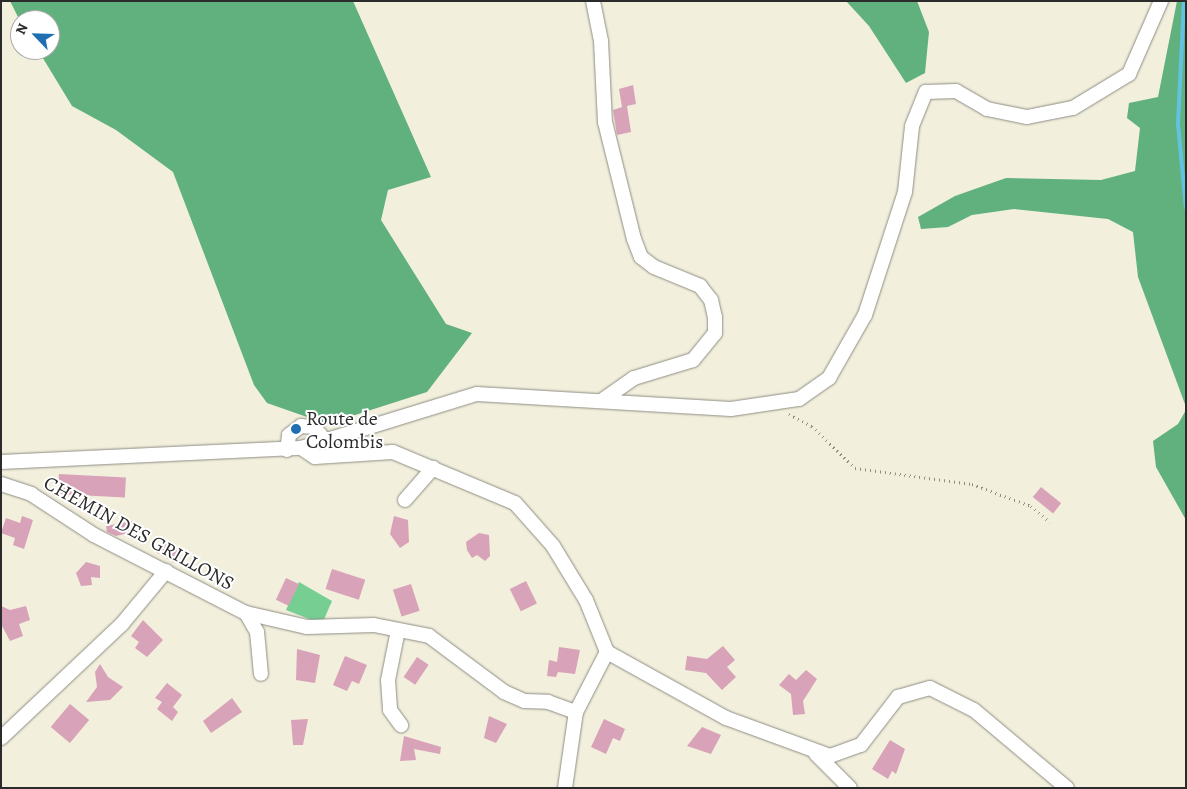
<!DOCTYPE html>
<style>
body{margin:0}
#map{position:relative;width:1187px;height:789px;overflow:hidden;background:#f2efdc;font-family:Alegreya,serif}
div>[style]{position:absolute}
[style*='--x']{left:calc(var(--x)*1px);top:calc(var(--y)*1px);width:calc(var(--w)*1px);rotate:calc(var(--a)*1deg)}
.green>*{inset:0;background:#76ce93}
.forest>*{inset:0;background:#60b17d}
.stream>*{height:4px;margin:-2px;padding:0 2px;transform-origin:2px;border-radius:2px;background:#62c3e1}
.building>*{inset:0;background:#d8a2b8;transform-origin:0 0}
.path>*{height:2.5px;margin-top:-1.25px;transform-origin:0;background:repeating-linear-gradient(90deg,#8e8d84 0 1px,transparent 0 5px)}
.roads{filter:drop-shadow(0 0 1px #8e8d84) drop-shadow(0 0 1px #8e8d84)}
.minor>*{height:14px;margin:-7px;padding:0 7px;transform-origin:7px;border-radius:7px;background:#fff}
.dots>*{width:14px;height:14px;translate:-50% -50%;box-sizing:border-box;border:2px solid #fff;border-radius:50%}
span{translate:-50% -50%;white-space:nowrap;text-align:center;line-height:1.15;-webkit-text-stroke:4px #fff;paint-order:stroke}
.poi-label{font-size:20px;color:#2b2b2b}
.left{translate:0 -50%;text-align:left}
.street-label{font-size:20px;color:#2b2b2b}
.frame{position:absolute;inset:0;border:2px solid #2b2b2b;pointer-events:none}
.north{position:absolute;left:10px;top:10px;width:50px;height:50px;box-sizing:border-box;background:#fff;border:1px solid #aaa;border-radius:50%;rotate:294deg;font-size:14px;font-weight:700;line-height:20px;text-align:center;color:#2b2b2b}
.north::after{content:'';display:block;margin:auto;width:18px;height:22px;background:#1f6fb2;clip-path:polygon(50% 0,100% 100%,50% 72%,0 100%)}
</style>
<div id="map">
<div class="green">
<div style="clip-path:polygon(299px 582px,332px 601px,322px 624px,286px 610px)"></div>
</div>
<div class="forest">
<div style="clip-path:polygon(10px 1px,353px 1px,431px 177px,388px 190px,381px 220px,446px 324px,472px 333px,427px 392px,327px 424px,267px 403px,254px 385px,173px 172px,116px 130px,72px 106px,38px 50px,50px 50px,50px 20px,20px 21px)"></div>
<div style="clip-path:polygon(846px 1px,917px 1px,929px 32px,925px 73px,906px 83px,869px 26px)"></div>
<div style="clip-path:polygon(1177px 1px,1186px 1px,1186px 407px,1138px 277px,1133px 232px,1108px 219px,1014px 209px,972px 215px,948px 227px,921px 229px,918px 217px,955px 196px,1006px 178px,1101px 180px,1135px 171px,1140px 128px,1127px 118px,1129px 103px,1158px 97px)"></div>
<div style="clip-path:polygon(1186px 410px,1186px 520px,1156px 467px,1153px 441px,1178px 424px)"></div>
</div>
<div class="stream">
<div style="--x:1184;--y:1;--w:123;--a:92.8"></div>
<div style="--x:1178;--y:124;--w:84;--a:84.6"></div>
</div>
<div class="building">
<div style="clip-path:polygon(633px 85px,636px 104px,627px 106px,631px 132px,617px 135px,613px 110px,622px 107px,619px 89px)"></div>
<div style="left:59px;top:474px;width:67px;height:20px;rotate:3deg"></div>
<div style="left:1041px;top:487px;width:26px;height:13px;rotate:39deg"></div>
<div style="clip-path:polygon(22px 516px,33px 520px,24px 549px,13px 545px,15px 538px,1px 533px,6px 518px,20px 523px)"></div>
<div style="clip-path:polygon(394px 516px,408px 520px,409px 542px,400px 548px,390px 534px)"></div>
<div style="clip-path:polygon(132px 521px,133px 532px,116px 536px,107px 532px,106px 526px)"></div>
<div style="clip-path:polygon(479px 533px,489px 535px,490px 556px,485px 561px,477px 555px,472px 558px,467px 550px,466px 542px)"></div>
<div style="left:162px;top:541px;width:21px;height:13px;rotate:29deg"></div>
<div style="clip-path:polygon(86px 562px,100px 566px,100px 578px,91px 577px,92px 585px,81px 586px,76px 573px)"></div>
<div style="left:332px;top:569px;width:35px;height:21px;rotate:18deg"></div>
<div style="left:286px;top:578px;width:14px;height:24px;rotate:25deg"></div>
<div style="left:526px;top:581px;width:25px;height:18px;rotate:64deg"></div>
<div style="left:411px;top:584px;width:28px;height:19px;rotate:72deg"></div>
<div style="clip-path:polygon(1px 606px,10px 610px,26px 606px,30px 620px,19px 624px,23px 636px,10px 641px,1px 624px)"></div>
<div style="clip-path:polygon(143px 620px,163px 640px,147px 657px,135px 648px,139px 642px,131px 636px)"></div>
<div style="clip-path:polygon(723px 646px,735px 660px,727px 667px,736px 677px,722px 690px,706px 673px,685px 670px,687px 656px,707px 659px)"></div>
<div style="clip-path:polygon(559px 647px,580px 650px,575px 674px,558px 672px,556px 677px,547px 676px,549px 660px,557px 662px)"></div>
<div style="clip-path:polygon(297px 649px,320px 655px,315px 683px,296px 680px)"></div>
<div style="clip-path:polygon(345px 656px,367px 665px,359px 684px,352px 681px,347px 691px,333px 685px)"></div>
<div style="left:417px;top:657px;width:14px;height:24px;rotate:34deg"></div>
<div style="clip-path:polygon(100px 664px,108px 677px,123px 687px,110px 700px,86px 702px,97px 687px,95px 672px)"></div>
<div style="clip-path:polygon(806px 670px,817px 679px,803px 701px,805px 714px,793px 715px,791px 694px,779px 685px,789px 674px,796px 680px)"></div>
<div style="clip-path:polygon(167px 683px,182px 695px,173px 707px,178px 712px,172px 721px,157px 709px,162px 702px,155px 698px)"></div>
<div style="clip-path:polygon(232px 698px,242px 712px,211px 733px,203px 721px)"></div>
<div style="left:70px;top:704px;width:25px;height:30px;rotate:40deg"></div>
<div style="clip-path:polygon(489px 716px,507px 724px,496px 743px,484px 738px)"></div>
<div style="clip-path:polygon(308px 719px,303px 745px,293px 745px,291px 720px)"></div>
<div style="clip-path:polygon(604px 719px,625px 729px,620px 741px,613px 738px,606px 754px,591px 747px)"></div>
<div style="clip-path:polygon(702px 727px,721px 735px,711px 754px,687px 746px)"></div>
<div style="clip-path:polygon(404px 736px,441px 747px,440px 754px,414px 749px,416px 760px,400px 761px)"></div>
<div style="clip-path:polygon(890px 740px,905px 749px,896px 774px,892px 771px,888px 779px,872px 769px)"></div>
</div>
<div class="path">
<div style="--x:789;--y:414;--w:26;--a:28"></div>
<div style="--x:812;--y:426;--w:60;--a:44.3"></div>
<div style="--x:855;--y:468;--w:118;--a:7.8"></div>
<div style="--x:972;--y:484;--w:63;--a:20.4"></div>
<div style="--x:1031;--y:506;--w:25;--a:40"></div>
</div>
<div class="roads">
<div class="minor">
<div style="--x:593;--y:1;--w:41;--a:78.7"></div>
<div style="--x:601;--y:41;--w:81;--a:87.2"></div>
<div style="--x:605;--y:122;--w:121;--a:76.1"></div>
<div style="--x:634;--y:239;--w:19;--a:69"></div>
<div style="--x:641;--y:257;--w:16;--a:38"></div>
<div style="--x:654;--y:267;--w:50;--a:22.4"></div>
<div style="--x:700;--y:286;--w:18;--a:52"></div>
<div style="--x:711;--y:300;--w:17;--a:77"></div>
<div style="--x:715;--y:317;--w:16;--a:90"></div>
<div style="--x:715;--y:333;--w:35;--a:129"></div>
<div style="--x:693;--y:360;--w:62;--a:163"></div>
<div style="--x:634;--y:378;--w:37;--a:145"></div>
<div style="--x:301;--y:448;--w:17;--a:33"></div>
<div style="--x:315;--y:457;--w:78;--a:-3.7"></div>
<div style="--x:393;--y:452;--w:132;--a:22.7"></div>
<div style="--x:515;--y:503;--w:57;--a:48.5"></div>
<div style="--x:553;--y:546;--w:63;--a:58.6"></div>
<div style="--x:586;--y:600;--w:56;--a:68"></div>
<div style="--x:607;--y:652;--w:136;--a:29"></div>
<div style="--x:726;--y:718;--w:111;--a:20.1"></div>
<div style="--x:830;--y:756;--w:33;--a:-20"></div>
<div style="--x:861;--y:745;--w:61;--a:-52.4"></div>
<div style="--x:898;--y:697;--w:33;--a:-16"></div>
<div style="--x:930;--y:688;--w:49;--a:26.6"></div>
<div style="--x:974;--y:710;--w:121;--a:40"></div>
<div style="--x:287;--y:450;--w:15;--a:-82"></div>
<div style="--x:289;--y:435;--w:15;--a:-37"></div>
<div style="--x:301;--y:426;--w:13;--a:4"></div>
<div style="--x:314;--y:427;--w:19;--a:51"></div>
<div style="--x:1;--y:462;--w:300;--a:-2.7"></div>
<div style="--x:301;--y:448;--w:184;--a:-17.1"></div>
<div style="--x:477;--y:394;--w:254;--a:3.4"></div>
<div style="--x:731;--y:409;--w:69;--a:-8.4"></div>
<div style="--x:799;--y:399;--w:37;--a:-35"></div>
<div style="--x:829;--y:378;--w:73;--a:-60.3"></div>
<div style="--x:865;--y:315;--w:129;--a:-72"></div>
<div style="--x:905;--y:192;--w:66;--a:-83.9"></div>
<div style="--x:912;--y:126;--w:37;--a:-68"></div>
<div style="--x:926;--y:92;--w:30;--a:-2"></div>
<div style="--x:956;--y:91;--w:36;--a:30"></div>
<div style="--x:987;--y:109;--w:41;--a:11.3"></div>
<div style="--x:1027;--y:117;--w:47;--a:-11.1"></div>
<div style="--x:1073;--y:108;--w:66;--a:-31.3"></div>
<div style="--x:1129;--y:74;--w:80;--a:-66.3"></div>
<div style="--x:1;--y:484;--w:32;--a:18"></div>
<div style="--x:31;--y:494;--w:75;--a:33.1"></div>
<div style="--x:94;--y:535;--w:171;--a:27.2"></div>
<div style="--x:246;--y:613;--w:63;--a:12.9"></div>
<div style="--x:307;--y:627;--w:67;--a:-1.7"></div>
<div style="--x:374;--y:625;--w:56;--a:11.3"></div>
<div style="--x:429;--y:636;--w:94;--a:36.7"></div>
<div style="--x:504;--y:692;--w:22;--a:24"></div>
<div style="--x:524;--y:701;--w:24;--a:2"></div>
<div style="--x:548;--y:702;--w:30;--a:20"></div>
<div style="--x:405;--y:500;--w:43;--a:-48.8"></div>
<div style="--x:246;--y:613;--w:22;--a:60"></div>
<div style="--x:257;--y:632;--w:42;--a:84.6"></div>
<div style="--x:398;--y:630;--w:51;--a:101.3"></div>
<div style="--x:388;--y:680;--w:30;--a:86"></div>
<div style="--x:390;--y:710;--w:19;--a:54"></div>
<div style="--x:1;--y:738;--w:166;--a:-43.3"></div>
<div style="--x:122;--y:624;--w:69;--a:-50.3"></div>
<div style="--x:816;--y:754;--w:48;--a:45"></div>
<div style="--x:565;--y:788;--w:77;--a:-81.8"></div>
<div style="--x:576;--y:712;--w:68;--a:-62.7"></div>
</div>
</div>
<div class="dots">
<div style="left:296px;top:429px;background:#1f6fb2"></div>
</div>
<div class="poi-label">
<span class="left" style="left:306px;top:430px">Route de<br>Colombis</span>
</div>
<div class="street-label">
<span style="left:139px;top:533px;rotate:29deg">CHEMIN DES GRILLONS</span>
</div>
<div class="frame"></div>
<div class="north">N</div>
</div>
